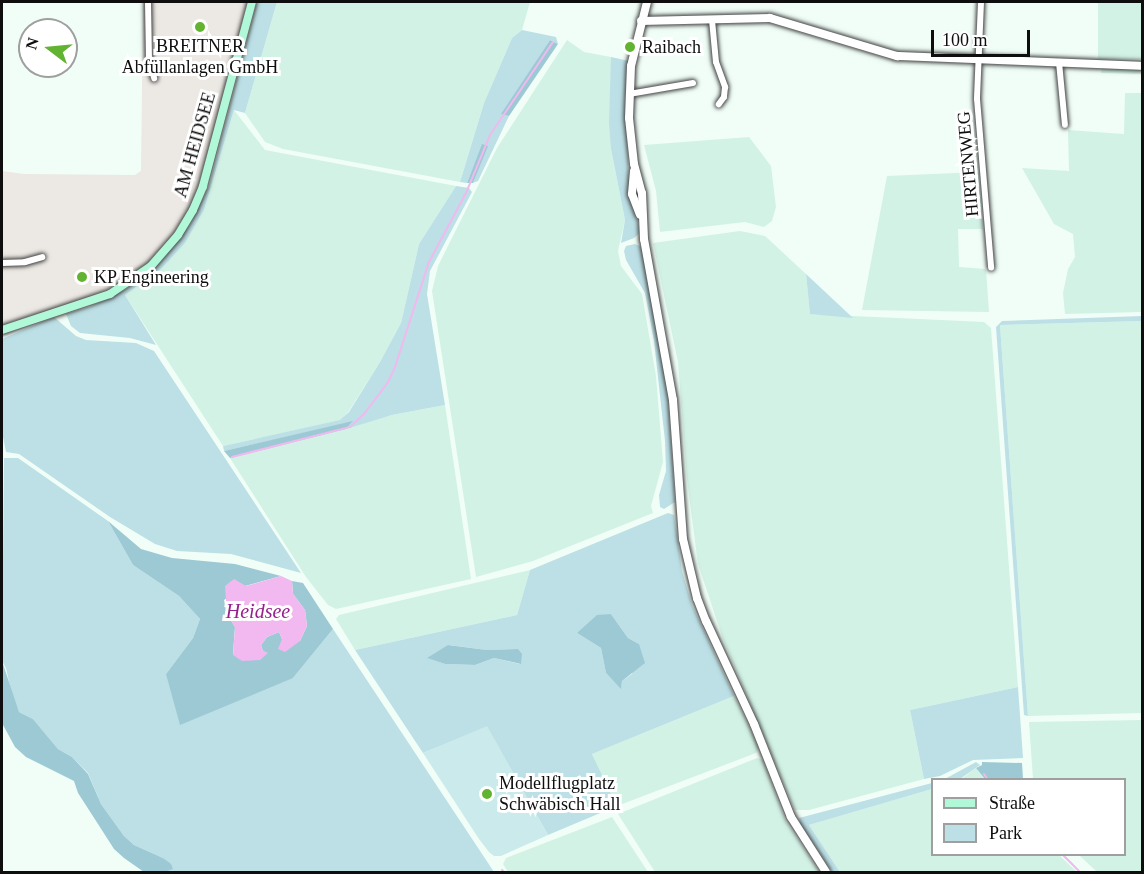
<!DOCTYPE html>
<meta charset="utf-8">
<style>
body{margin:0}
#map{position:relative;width:1144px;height:874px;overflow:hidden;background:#f0fef7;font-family:Georgia,serif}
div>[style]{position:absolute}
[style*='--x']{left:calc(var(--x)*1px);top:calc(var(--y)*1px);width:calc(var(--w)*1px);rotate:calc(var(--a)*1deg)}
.industrial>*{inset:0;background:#ece8e3}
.farmland>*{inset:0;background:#d2f2e5;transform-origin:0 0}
.green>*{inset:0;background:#bce0e6}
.forest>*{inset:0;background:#9dc9d5}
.pitch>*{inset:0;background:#caeaeb}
.water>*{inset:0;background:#f1b9ef}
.stream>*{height:2px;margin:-1px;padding:0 1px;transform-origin:1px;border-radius:1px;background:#f1b9ef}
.roads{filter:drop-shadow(0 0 2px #414141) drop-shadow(0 0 2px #414141)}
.minor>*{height:6px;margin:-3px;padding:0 3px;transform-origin:3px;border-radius:3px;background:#fff}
.tertiary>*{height:8px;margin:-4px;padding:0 4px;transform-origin:4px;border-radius:4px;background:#fff}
.secondary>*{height:8px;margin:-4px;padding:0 4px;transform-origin:4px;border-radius:4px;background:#b1f8d9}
.dots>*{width:16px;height:16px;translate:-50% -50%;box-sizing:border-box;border:3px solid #fff;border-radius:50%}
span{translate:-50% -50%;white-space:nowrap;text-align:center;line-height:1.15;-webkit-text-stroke:6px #fff;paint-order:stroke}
.poi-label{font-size:18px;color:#0e0e0e}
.left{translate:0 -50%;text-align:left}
.street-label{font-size:18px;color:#0e0e0e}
.water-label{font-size:20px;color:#96218a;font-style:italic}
.frame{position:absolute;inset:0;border:3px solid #0e0e0e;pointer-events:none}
.legend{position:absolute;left:931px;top:778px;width:195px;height:78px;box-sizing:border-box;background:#fff;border:2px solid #9f9f9f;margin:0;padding:8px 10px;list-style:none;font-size:18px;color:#0e0e0e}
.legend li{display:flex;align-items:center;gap:12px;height:30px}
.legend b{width:30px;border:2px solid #9f9f9f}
.north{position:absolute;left:18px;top:18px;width:60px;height:60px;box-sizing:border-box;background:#fff;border:2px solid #9f9f9f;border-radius:50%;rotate:286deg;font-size:16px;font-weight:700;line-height:24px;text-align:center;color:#0e0e0e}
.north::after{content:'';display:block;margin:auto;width:21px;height:27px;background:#62b331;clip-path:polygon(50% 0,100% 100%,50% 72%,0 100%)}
.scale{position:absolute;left:931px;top:30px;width:99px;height:27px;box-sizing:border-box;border:3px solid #0e0e0e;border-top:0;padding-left:8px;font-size:18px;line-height:21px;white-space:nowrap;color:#0e0e0e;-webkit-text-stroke:4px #fff;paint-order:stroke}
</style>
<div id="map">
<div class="industrial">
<div style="clip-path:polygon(143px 2px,248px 2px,197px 191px,185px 216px,169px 240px,146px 264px,120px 282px,95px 296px,2px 325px,2px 171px,24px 174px,135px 175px,141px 171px)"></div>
</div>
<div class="farmland">
<div style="clip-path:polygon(277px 2px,530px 2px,522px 30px,512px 38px,484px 103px,460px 182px,283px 149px,265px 142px,245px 113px)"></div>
<div style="left:1098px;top:2px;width:44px;height:57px"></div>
<div style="clip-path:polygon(567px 40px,584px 52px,611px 57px,611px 149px,625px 220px,618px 251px,621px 266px,642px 294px,656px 376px,663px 462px,651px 506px,653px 513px,533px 561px,476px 577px,432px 291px,438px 266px,497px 148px)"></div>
<div style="clip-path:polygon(1102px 68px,1142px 68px,1142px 74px,1101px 73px)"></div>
<div style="clip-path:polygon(1125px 93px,1142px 93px,1142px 312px,1065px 314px,1063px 293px,1068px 269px,1075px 257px,1073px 234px,1054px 224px,1022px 168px,1069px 171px,1068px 130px,1124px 134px)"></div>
<div style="clip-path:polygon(234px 110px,265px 150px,456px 186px,419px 244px,401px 323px,380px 362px,349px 411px,341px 420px,223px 446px,125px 295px,162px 268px,185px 243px,204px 210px)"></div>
<div style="clip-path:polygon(749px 137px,771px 166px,776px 207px,772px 221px,764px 227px,745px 222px,660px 232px,656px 191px,644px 145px)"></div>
<div style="clip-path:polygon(979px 172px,983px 229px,958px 229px,959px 267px,986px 269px,989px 312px,862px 310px,887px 176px)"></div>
<div style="clip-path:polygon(740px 231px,765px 236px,806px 274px,810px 314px,984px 322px,991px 328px,1018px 687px,910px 710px,924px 779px,809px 810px,795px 810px,723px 639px,698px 564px,687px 480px,678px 362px,653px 243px)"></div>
<div style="clip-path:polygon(1142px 321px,1142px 713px,1028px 716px,1000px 325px)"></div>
<div style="clip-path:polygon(445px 405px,471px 579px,336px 609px,328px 605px,306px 577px,230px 458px,392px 415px)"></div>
<div style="clip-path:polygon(530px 570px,517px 615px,355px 650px,336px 619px,339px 615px)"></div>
<div style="clip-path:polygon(734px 696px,759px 747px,756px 753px,617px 806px,592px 754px)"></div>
<div style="clip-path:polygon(1142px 720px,1142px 872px,1097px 872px,1079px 855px,1124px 854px,1124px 780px,1033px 779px,1029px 722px)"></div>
<div style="clip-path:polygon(757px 758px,763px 760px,785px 820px,819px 872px,655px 872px,618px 814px)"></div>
<div style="clip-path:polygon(976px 768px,985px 779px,960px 780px)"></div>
<div style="clip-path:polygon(932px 789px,932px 854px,1059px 855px,1077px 872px,840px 872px,809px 825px)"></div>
<div style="clip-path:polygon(612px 817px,648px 872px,508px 872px,503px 864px,506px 858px)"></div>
</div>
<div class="green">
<div style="clip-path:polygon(257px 2px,277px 2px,245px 113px,234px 110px,204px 210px,185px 243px,162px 268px,125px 295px,156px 345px,130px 338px,80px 333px,71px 326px,66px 314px,89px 307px,125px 290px,156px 267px,190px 225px,209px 186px)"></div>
<div style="clip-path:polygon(522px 30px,556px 37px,558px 44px,550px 40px,502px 114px,509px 116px,478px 181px,473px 183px,487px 146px,482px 145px,467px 183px,460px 182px,484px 103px,512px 38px)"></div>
<div style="clip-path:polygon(611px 57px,629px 61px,625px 97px,629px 183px,640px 233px,634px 238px,621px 243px,625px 220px,611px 149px,609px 123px)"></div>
<div style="clip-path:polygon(456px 186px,469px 188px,472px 192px,430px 271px,427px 294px,445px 405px,392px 415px,346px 429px,352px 422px,224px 451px,223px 446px,340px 420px,349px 412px,380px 362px,401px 323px,419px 244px)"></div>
<div style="clip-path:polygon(635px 244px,642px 247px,666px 367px,675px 502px,664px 509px,660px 507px,659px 495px,666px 471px,665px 441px,654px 341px,645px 293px,626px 260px,624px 251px,626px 246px)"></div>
<div style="clip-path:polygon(806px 274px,853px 318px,810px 314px)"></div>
<div style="clip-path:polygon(1142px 316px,1142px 321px,1000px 325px,1028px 716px,1024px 715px,996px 327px,1002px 321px)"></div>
<div style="clip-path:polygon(54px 317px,76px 336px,86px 340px,136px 343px,154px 351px,301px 573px,231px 554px,177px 551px,155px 544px,110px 517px,19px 454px,6px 452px,2px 432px,2px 339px)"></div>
<div style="clip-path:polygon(4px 458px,18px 458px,108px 521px,133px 565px,179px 596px,200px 619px,193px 638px,166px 674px,293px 678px,333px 629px,494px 872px,165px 872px,172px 869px,163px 858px,134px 845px,124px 836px,101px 804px,88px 773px,72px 757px,58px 749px,33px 719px,19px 712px,12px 696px,6px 668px,2px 661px)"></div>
<div style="clip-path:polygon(evenodd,668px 513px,674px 515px,682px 571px,692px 605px,734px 696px,592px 754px,617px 806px,548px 835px,487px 727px,423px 753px,355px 650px,517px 615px,530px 570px,668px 513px,611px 614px,628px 638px,639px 644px,632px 674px,622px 681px,621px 688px,606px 673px,601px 648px,577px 633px,611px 614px,668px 513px,449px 645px,487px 650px,518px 649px,520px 664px,494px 658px,475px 665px,445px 664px,428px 658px,449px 645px)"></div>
<div style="clip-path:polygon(1018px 687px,1023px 758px,973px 760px,940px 776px,924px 779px,910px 710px)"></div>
<div style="clip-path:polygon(976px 762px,980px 765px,960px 779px,943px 780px)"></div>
<div style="clip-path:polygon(932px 783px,932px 789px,809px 825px,840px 872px,832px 872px,800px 823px,799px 818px)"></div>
</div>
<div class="forest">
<div style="clip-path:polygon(550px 40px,558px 44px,509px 116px,501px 114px)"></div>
<div style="clip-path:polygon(482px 144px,488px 146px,473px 183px,467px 183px)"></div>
<div style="clip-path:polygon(353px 421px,346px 429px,230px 458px,224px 451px)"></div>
<div style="clip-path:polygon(108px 521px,141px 549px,172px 558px,235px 564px,281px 576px,245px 586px,224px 600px,227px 614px,235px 627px,233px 654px,267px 653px,263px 651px,261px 645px,267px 637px,279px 632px,282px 639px,300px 641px,307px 626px,305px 610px,293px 594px,292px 581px,303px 583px,333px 629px,293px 678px,180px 725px,166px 674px,193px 638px,200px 619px,179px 596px,133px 565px)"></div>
<div style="clip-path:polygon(611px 614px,628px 638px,639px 644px,645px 663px,622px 681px,621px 689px,606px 673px,601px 648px,577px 633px,597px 615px)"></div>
<div style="clip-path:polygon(448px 645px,487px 650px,518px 649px,522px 654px,521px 664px,494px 658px,475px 665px,445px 664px,427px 658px)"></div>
<div style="clip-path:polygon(2px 661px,19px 712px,33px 719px,58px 749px,72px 757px,88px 774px,101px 804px,124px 836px,134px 845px,163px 858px,171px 864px,173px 869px,165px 872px,144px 872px,124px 858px,114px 849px,98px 824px,78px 793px,74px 781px,26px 757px,15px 747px,2px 723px)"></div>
<div style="clip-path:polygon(982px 762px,1022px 763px,1023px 779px,985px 779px,976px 768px,982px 765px)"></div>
</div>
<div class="pitch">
<div style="clip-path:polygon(487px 726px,548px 835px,501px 856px,494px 856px,489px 852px,479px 839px,423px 753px)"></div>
</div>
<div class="water">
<div style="clip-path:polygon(281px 576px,292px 581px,293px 594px,305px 610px,307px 626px,300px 641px,285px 652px,278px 649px,282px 639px,279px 632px,267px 637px,261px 645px,263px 651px,268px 653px,260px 660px,242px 661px,233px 655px,235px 627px,227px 614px,225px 586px,234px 579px,246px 586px)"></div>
</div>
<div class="stream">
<div style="--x:232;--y:457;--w:122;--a:-14.3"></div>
<div style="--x:350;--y:427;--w:19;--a:-43"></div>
<div style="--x:364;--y:414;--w:40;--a:-53"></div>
<div style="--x:388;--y:382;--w:17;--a:-65"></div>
<div style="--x:395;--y:367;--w:110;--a:-72.1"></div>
<div style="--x:429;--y:262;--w:78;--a:-61.8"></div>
<div style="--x:466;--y:193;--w:63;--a:-67.5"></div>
<div style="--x:490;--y:135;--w:112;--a:-55.9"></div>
<div style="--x:984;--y:774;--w:7;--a:56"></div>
<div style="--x:1062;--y:854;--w:25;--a:45"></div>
<div style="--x:502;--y:870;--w:3;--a:45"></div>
</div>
<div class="roads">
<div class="minor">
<div style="--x:148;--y:2;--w:57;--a:89"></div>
<div style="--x:149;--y:59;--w:20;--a:75"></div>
<div style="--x:981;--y:2;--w:97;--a:92.4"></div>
<div style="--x:977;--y:99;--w:169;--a:85.2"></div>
<div style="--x:712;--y:20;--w:42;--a:84.6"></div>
<div style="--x:716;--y:62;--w:27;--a:70"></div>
<div style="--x:725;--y:87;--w:10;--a:96"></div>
<div style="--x:724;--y:97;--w:9;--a:126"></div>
<div style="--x:1059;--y:62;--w:63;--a:84.6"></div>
<div style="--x:629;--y:94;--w:65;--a:-9.8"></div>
<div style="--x:2;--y:263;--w:23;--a:-2"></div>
<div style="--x:25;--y:262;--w:18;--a:-16"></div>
</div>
<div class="tertiary">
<div style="--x:647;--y:2;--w:66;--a:104"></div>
<div style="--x:631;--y:66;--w:52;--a:92.2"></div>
<div style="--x:629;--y:118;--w:46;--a:83.8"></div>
<div style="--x:634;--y:164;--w:30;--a:75"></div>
<div style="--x:642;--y:193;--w:46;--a:87.5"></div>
<div style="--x:644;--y:239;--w:164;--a:79.8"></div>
<div style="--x:673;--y:400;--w:139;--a:85.9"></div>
<div style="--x:683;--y:539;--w:61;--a:76.7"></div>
<div style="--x:697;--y:598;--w:25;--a:69"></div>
<div style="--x:706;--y:621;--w:114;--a:65"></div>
<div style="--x:754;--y:724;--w:100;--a:68.3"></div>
<div style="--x:791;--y:817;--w:65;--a:57.5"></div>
<div style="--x:641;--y:21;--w:129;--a:-1.3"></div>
<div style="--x:770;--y:18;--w:133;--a:16.7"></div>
<div style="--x:897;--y:56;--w:245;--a:2.3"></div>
<div style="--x:634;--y:171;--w:23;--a:95"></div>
<div style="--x:632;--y:194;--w:22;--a:69"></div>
</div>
<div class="secondary">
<div style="--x:2;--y:330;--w:114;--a:-18.4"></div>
<div style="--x:110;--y:294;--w:50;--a:-34.3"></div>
<div style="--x:151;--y:266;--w:41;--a:-48.9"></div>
<div style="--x:178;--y:235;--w:29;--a:-59"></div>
<div style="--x:193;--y:210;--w:26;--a:-67"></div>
<div style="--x:203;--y:186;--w:190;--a:-75.1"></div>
</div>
</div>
<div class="dots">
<div style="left:200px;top:27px;background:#62b331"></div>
<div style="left:630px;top:47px;background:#62b331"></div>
<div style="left:82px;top:277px;background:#62b331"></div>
<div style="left:487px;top:794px;background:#62b331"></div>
</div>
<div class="poi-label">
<span style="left:200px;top:57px">BREITNER<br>Abfüllanlagen GmbH</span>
<span class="left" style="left:642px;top:47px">Raibach</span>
<span class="left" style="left:94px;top:277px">KP Engineering</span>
<span class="left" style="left:499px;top:794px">Modellflugplatz<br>Schwäbisch Hall</span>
</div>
<div class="street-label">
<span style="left:195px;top:145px;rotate:-74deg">AM HEIDSEE</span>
<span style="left:968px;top:164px;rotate:-95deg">HIRTENWEG</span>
</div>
<div class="water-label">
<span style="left:258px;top:611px">Heidsee</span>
</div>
<div class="frame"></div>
<ul class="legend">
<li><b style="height:8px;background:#b1f8d9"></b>Straße</li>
<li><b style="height:16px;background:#bce0e6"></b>Park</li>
</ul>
<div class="north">N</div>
<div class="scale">100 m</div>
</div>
